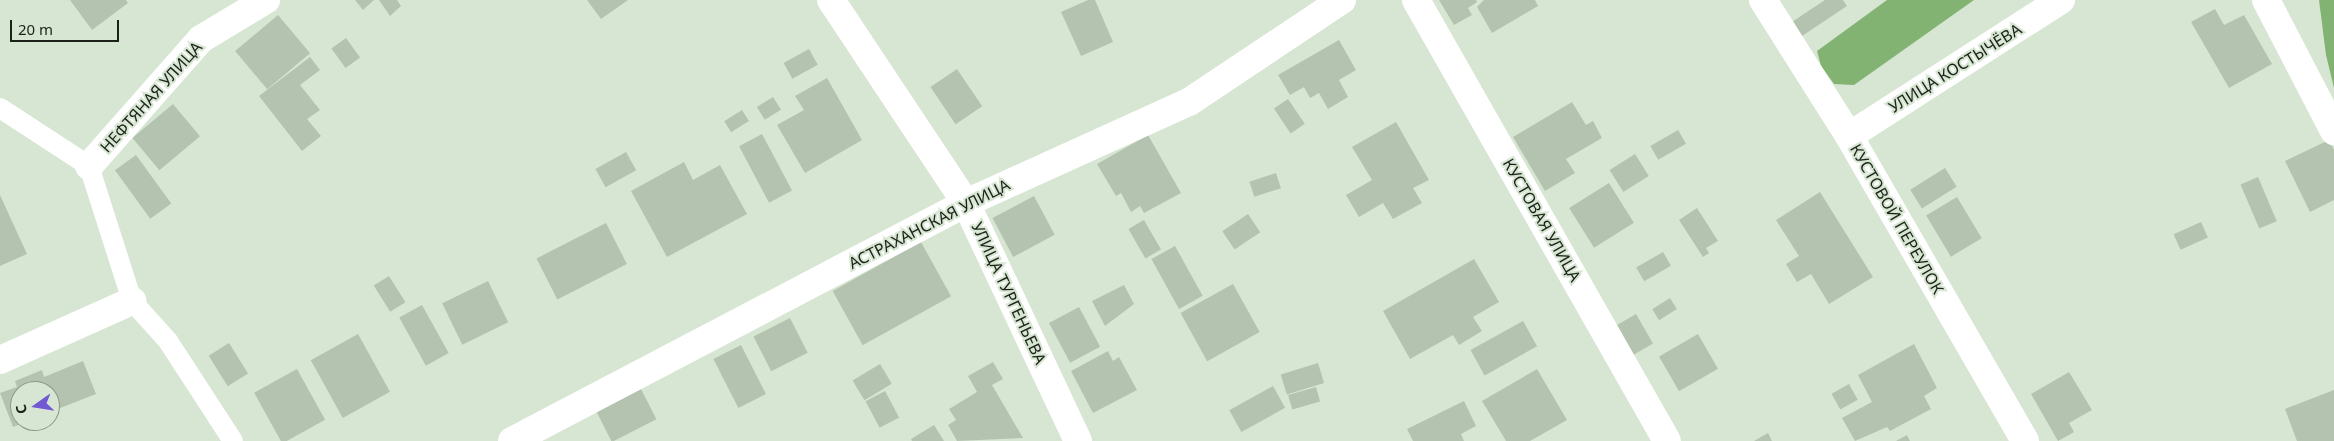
<!DOCTYPE html>
<meta charset="utf-8">
<style>
body{margin:0}
#map{position:relative;width:2334px;height:441px;overflow:hidden;background:#d7e6d2;font-family:"Noto Sans",sans-serif}
div>[style]{position:absolute}
[style*='--x']{left:calc(var(--x)*1px);top:calc(var(--y)*1px);width:calc(var(--w)*1px);rotate:calc(var(--a)*1deg)}
.forest>*{inset:0;background:#83b372}
.building>*{inset:0;background:#b4c3af;transform-origin:0 0}
.lane>*{height:20px;margin:-10px;padding:0 10px;transform-origin:10px;border-radius:10px;background:#fff}
.street>*{height:28px;margin:-14px;padding:0 14px;transform-origin:14px;border-radius:14px;background:#fff}
span{translate:-50% -50%;white-space:nowrap;text-align:center;line-height:1.15;-webkit-text-stroke:4px #d7e6d2;paint-order:stroke}
.street-label{font-size:16px;color:#1b2119}
.north{position:absolute;left:10px;top:381px;width:50px;height:50px;box-sizing:border-box;background:#d7e6d2;border:1px solid #8c9788;border-radius:50%;rotate:257deg;font-size:14px;font-weight:700;line-height:20px;text-align:center;color:#1b2119}
.north::after{content:'';display:block;margin:auto;width:18px;height:22px;background:#7159d3;clip-path:polygon(50% 0,100% 100%,50% 72%,0 100%)}
.scale{position:absolute;left:10px;top:20px;width:109px;height:22px;box-sizing:border-box;border:2px solid #1b2119;border-top:0;padding-left:6px;font-size:15px;line-height:18px;white-space:nowrap;color:#1b2119;-webkit-text-stroke:4px #d7e6d2;paint-order:stroke}
</style>
<div id="map">
<div class="forest">
<div style="clip-path:polygon(1887px 0,1974px 0,1854px 85px,1834px 84px,1821px 66px,1817px 51px)"></div>
<div style="clip-path:polygon(2319px 0,2334px 0,2334px 88px,2326px 55px)"></div>
</div>
<div class="building">
<div style="clip-path:polygon(70px 0,126px 0,128px 3px,92px 30px)"></div>
<div style="clip-path:polygon(355px 0,374px 0,363px 10px)"></div>
<div style="clip-path:polygon(379px 0,397px 0,401px 6px,390px 16px)"></div>
<div style="clip-path:polygon(587px 0,628px 0,601px 19px)"></div>
<div style="clip-path:polygon(1088px 0,1095px 0,1113px 42px,1081px 56px,1061px 12px)"></div>
<div style="clip-path:polygon(1439px 0,1476px 0,1477px 2px,1468px 8px,1472px 15px,1454px 25px)"></div>
<div style="clip-path:polygon(1484px 0,1535px 0,1538px 6px,1492px 33px,1477px 7px)"></div>
<div style="clip-path:polygon(1825px 0,1843px 0,1847px 6px,1787px 46px,1777px 32px)"></div>
<div style="clip-path:polygon(2215px 9px,2224px 25px,2244px 15px,2272px 64px,2229px 88px,2191px 22px)"></div>
<div style="left:278px;top:15px;width:50px;height:56px;rotate:50deg"></div>
<div style="left:346px;top:38px;width:24px;height:18px;rotate:54deg"></div>
<div style="clip-path:polygon(1339px 40px,1356px 70px,1339px 80px,1348px 97px,1328px 109px,1319px 93px,1310px 98px,1304px 87px,1290px 95px,1278px 75px)"></div>
<div style="left:809px;top:49px;width:18px;height:29px;rotate:61deg"></div>
<div style="clip-path:polygon(310px 57px,320px 70px,300px 85px,320px 110px,307px 119px,321px 136px,302px 151px,259px 96px)"></div>
<div style="left:957px;top:69px;width:45px;height:32px;rotate:56deg"></div>
<div style="clip-path:polygon(827px 78px,862px 140px,805px 173px,777px 125px,804px 110px,795px 96px)"></div>
<div style="left:773px;top:97px;width:15px;height:19px;rotate:58deg"></div>
<div style="left:1288px;top:99px;width:30px;height:17px;rotate:56deg"></div>
<div style="clip-path:polygon(1572px 102px,1586px 125px,1593px 121px,1602px 138px,1566px 159px,1575px 173px,1545px 191px,1513px 137px)"></div>
<div style="left:173px;top:104px;width:42px;height:53px;rotate:50deg"></div>
<div style="left:742px;top:110px;width:13px;height:21px;rotate:58deg"></div>
<div style="clip-path:polygon(1396px 122px,1429px 180px,1413px 188px,1422px 203px,1393px 219px,1383px 203px,1359px 217px,1346px 195px,1372px 180px,1352px 147px)"></div>
<div style="left:1678px;top:130px;width:16px;height:32px;rotate:60deg"></div>
<div style="left:762px;top:134px;width:64px;height:26px;rotate:62deg"></div>
<div style="clip-path:polygon(1148px 135px,1181px 193px,1144px 213px,1140px 206px,1131px 212px,1121px 193px,1116px 196px,1097px 164px)"></div>
<div style="clip-path:polygon(2329px 140px,2334px 150px,2334px 200px,2310px 212px,2285px 161px)"></div>
<div style="left:626px;top:152px;width:21px;height:35px;rotate:61deg"></div>
<div style="left:1635px;top:154px;width:26px;height:30px;rotate:58deg"></div>
<div style="left:136px;top:155px;width:60px;height:26px;rotate:54deg"></div>
<div style="clip-path:polygon(684px 162px,693px 180px,720px 165px,747px 214px,667px 257px,631px 191px)"></div>
<div style="left:1945px;top:168px;width:22px;height:41px;rotate:58deg"></div>
<div style="left:1276px;top:173px;width:16px;height:28px;rotate:72deg"></div>
<div style="left:2258px;top:177px;width:48px;height:19px;rotate:67deg"></div>
<div style="left:1609px;top:183px;width:47px;height:47px;rotate:58deg"></div>
<div style="clip-path:polygon(1820px 192px,1873px 277px,1829px 304px,1811px 274px,1797px 282px,1786px 264px,1799px 256px,1776px 220px)"></div>
<div style="clip-path:polygon(0 195px,27px 254px,0 266px)"></div>
<div style="left:1034px;top:196px;width:44px;height:47px;rotate:62deg"></div>
<div style="left:1957px;top:197px;width:48px;height:36px;rotate:59deg"></div>
<div style="clip-path:polygon(1697px 208px,1718px 241px,1706px 248px,1709px 253px,1703px 257px,1679px 220px)"></div>
<div style="left:1248px;top:214px;width:22px;height:31px;rotate:56deg"></div>
<div style="left:1144px;top:220px;width:34px;height:18px;rotate:60deg"></div>
<div style="left:2201px;top:222px;width:17px;height:30px;rotate:66deg"></div>
<div style="left:606px;top:223px;width:46px;height:78px;rotate:63deg"></div>
<div style="left:921px;top:242px;width:62px;height:101px;rotate:61deg"></div>
<div style="left:1175px;top:246px;width:57px;height:27px;rotate:61deg"></div>
<div style="left:1663px;top:252px;width:16px;height:31px;rotate:60deg"></div>
<div style="clip-path:polygon(1474px 259px,1499px 302px,1473px 317px,1482px 331px,1459px 345px,1453px 335px,1410px 359px,1383px 311px)"></div>
<div style="left:389px;top:276px;width:31px;height:18px;rotate:58deg"></div>
<div style="left:488px;top:281px;width:46px;height:51px;rotate:64deg"></div>
<div style="left:1233px;top:284px;width:55px;height:60px;rotate:61deg"></div>
<div style="clip-path:polygon(1124px 285px,1134px 304px,1105px 326px,1092px 301px)"></div>
<div style="left:1670px;top:298px;width:13px;height:21px;rotate:58deg"></div>
<div style="left:422px;top:305px;width:55px;height:26px;rotate:61deg"></div>
<div style="left:1079px;top:307px;width:45px;height:34px;rotate:62deg"></div>
<div style="left:1636px;top:314px;width:34px;height:29px;rotate:60deg"></div>
<div style="left:790px;top:318px;width:39px;height:41px;rotate:63deg"></div>
<div style="left:1523px;top:321px;width:29px;height:60px;rotate:61deg"></div>
<div style="left:358px;top:334px;width:66px;height:54px;rotate:61deg"></div>
<div style="left:1698px;top:334px;width:40px;height:45px;rotate:60deg"></div>
<div style="left:229px;top:343px;width:36px;height:24px;rotate:58deg"></div>
<div style="clip-path:polygon(1914px 344px,1937px 388px,1924px 396px,1931px 409px,1890px 431px,1887px 427px,1855px 441px,1842px 418px,1872px 402px,1858px 375px)"></div>
<div style="left:741px;top:345px;width:55px;height:31px;rotate:63deg"></div>
<div style="clip-path:polygon(1108px 351px,1113px 361px,1119px 357px,1137px 390px,1093px 413px,1071px 371px)"></div>
<div style="clip-path:polygon(83px 361px,96px 394px,50px 412px,50px 391px,20px 391px,20px 421px,28px 421px,13px 427px,0 393px,17px 387px,15px 381px,42px 370px,44px 377px)"></div>
<div style="clip-path:polygon(993px 362px,1003px 379px,992px 385px,1023px 438px,957px 441px,948px 425px,956px 420px,949px 409px,977px 392px,968px 376px)"></div>
<div style="left:1318px;top:363px;width:21px;height:39px;rotate:73deg"></div>
<div style="left:880px;top:364px;width:23px;height:32px;rotate:59deg"></div>
<div style="left:297px;top:369px;width:58px;height:49px;rotate:61deg"></div>
<div style="clip-path:polygon(1537px 369px,1567px 420px,1530px 441px,1506px 441px,1482px 401px)"></div>
<div style="clip-path:polygon(2069px 372px,2092px 410px,2069px 423px,2074px 432px,2058px 441px,2031px 394px)"></div>
<div style="left:1849px;top:384px;width:18px;height:20px;rotate:61deg"></div>
<div style="left:1273px;top:386px;width:25px;height:50px;rotate:61deg"></div>
<div style="left:1316px;top:387px;width:15px;height:29px;rotate:74deg"></div>
<div style="left:641px;top:389px;width:34px;height:50px;rotate:63deg"></div>
<div style="clip-path:polygon(2334px 390px,2334px 441px,2297px 441px,2285px 409px)"></div>
<div style="left:885px;top:391px;width:30px;height:22px;rotate:62deg"></div>
<div style="clip-path:polygon(1464px 401px,1476px 426px,1461px 434px,1464px 441px,1413px 441px,1407px 429px)"></div>
<div style="clip-path:polygon(934px 425px,944px 441px,912px 441px,911px 439px)"></div>
<div style="clip-path:polygon(1768px 433px,1772px 441px,1754px 441px)"></div>
<div style="clip-path:polygon(1907px 435px,1910px 441px,1896px 441px)"></div>
</div>
<div class="lane">
<div style="--x:0;--y:108;--w:106;--a:33.1"></div>
<div style="--x:89;--y:166;--w:142;--a:72.3"></div>
<div style="--x:132;--y:301;--w:54;--a:48"></div>
<div style="--x:168;--y:341;--w:119;--a:57"></div>
</div>
<div class="street">
<div style="--x:831;--y:0;--w:244;--a:56.4"></div>
<div style="--x:966;--y:203;--w:263;--a:64.8"></div>
<div style="--x:1416;--y:0;--w:507;--a:60.35"></div>
<div style="--x:1763;--y:0;--w:161;--a:57.7"></div>
<div style="--x:1849;--y:136;--w:352;--a:60"></div>
<div style="--x:2266;--y:0;--w:148;--a:62.6"></div>
<div style="--x:1849;--y:136;--w:252;--a:-32.7"></div>
<div style="--x:89;--y:166;--w:169;--a:-48.6"></div>
<div style="--x:201;--y:39;--w:76;--a:-31"></div>
<div style="--x:0;--y:360;--w:145;--a:-24.1"></div>
<div style="--x:512;--y:441;--w:513;--a:-27.66"></div>
<div style="--x:966;--y:203;--w:245;--a:-24.4"></div>
<div style="--x:1189;--y:102;--w:184;--a:-33.7"></div>
</div>
<div class="street-label">
<span style="left:1955px;top:68px;rotate:-32deg">УЛИЦА КОСТЫЧЁВА</span>
<span style="left:151px;top:97px;rotate:-48deg">НЕФТЯНАЯ УЛИЦА</span>
<span style="left:1897px;top:219px;rotate:60deg">КУСТОВОЙ ПЕРЕУЛОК</span>
<span style="left:1542px;top:220px;rotate:60deg">КУСТОВАЯ УЛИЦА</span>
<span style="left:929px;top:224px;rotate:-27deg">АСТРАХАНСКАЯ УЛИЦА</span>
<span style="left:1009px;top:293px;rotate:65deg">УЛИЦА ТУРГЕНЬЕВА</span>
</div>
<div class="north">С</div>
<div class="scale">20 m</div>
</div>
